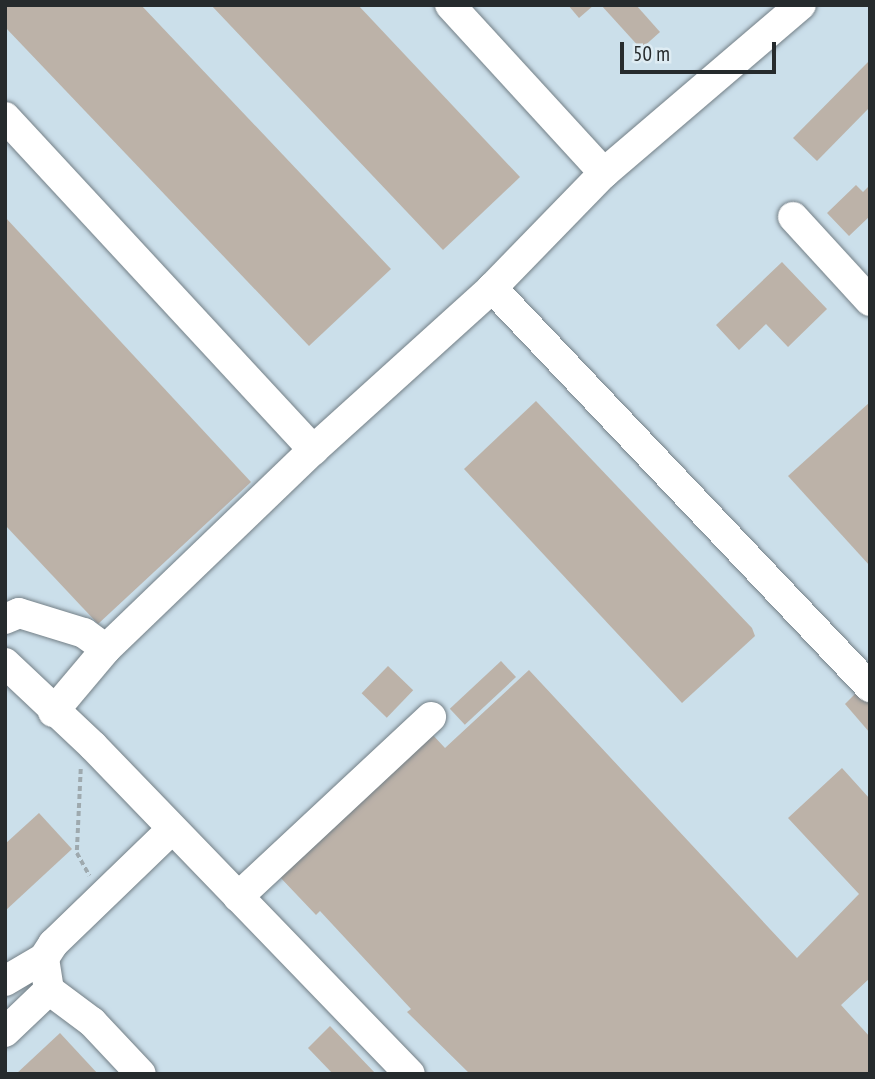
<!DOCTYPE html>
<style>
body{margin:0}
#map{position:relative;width:875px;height:1079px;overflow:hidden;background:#deecf3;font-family:"PT Sans Narrow",sans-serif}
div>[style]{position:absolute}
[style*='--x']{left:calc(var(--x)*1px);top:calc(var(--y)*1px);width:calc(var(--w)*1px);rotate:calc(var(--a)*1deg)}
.built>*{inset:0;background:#cbdfea;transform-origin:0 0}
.building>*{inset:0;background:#bcb2a8;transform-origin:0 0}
.path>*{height:3.5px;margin-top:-1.75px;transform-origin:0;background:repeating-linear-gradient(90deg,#9ea9ae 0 5px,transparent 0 8.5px)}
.roads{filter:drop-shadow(0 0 2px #737f86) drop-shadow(0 0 2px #737f86)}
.minor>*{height:30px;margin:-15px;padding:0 15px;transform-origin:15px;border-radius:15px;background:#fff}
span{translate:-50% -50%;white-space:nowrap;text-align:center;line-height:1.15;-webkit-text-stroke:6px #deecf3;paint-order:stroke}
.frame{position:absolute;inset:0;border:7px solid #262b2d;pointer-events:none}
.scale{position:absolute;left:620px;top:42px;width:156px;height:32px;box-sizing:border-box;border:4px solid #262b2d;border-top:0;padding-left:9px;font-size:21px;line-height:24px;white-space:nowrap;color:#262b2d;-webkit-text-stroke:5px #deecf3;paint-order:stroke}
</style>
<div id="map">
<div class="built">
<div style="left:5px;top:5px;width:865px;height:1069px"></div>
</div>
<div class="building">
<div style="clip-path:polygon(5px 5px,141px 5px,391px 269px,309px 346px,5px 27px)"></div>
<div style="clip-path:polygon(211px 5px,358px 5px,520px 177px,443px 250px)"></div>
<div style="clip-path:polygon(568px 5px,594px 5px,579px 18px)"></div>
<div style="clip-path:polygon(601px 5px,636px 5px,660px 32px,641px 49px)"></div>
<div style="clip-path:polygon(870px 60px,870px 107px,817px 161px,793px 138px)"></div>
<div style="clip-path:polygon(856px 185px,863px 192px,870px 185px,870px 216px,849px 236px,827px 213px)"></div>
<div style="clip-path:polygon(5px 217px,251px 482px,98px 624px,5px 525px)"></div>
<div style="clip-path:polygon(782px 262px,827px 309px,788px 347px,766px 324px,739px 350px,716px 325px)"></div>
<div style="clip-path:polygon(536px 401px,752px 628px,755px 636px,682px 703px,464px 469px)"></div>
<div style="clip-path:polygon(870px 402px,870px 566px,788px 476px)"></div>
<div style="left:501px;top:661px;width:22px;height:70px;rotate:47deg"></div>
<div style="left:388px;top:666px;width:35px;height:38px;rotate:44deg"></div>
<div style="clip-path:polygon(529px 670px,797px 958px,859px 894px,788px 818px,842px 768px,870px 799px,870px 978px,841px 1005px,870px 1037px,870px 1074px,470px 1074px,407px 1012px,411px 1009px,320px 911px,316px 915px,278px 875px,431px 733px,445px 748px)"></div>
<div style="clip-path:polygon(859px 690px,870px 702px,870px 733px,845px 704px)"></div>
<div style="clip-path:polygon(39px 813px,72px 849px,5px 911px,5px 844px)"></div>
<div style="clip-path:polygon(330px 1026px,376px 1074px,333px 1074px,308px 1048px)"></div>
<div style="clip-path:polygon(60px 1033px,98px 1074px,16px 1074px)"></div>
</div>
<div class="path">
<div style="--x:81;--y:769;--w:84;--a:92.7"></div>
<div style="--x:77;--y:853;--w:26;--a:61"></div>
</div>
<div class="roads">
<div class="minor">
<div style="--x:450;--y:5;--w:228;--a:47.5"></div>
<div style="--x:5;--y:117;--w:454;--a:47.2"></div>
<div style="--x:793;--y:217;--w:114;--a:47.5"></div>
<div style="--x:492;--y:288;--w:550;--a:46.55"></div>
<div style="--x:5;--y:619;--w:15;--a:-23"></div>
<div style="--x:19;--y:613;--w:68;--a:17.1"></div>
<div style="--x:84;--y:633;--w:27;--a:36"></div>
<div style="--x:5;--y:663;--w:121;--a:43.3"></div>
<div style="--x:93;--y:746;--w:456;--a:46"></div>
<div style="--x:53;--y:712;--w:82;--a:-49.9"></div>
<div style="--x:106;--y:649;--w:287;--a:-43.9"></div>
<div style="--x:313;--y:450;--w:241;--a:-42.1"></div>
<div style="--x:492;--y:288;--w:161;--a:-45.8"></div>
<div style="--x:604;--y:173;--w:259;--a:-40.5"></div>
<div style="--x:238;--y:897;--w:264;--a:-43"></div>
<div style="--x:5;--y:981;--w:45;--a:-30.5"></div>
<div style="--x:49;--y:990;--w:32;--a:-99"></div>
<div style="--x:44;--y:958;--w:17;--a:-57"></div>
<div style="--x:53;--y:944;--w:165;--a:-44"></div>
<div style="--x:5;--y:1032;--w:61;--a:-43.7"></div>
<div style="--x:49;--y:990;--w:54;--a:36.7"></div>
<div style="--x:92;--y:1022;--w:71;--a:46.7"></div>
</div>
</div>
<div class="frame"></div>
<div class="scale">50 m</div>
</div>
